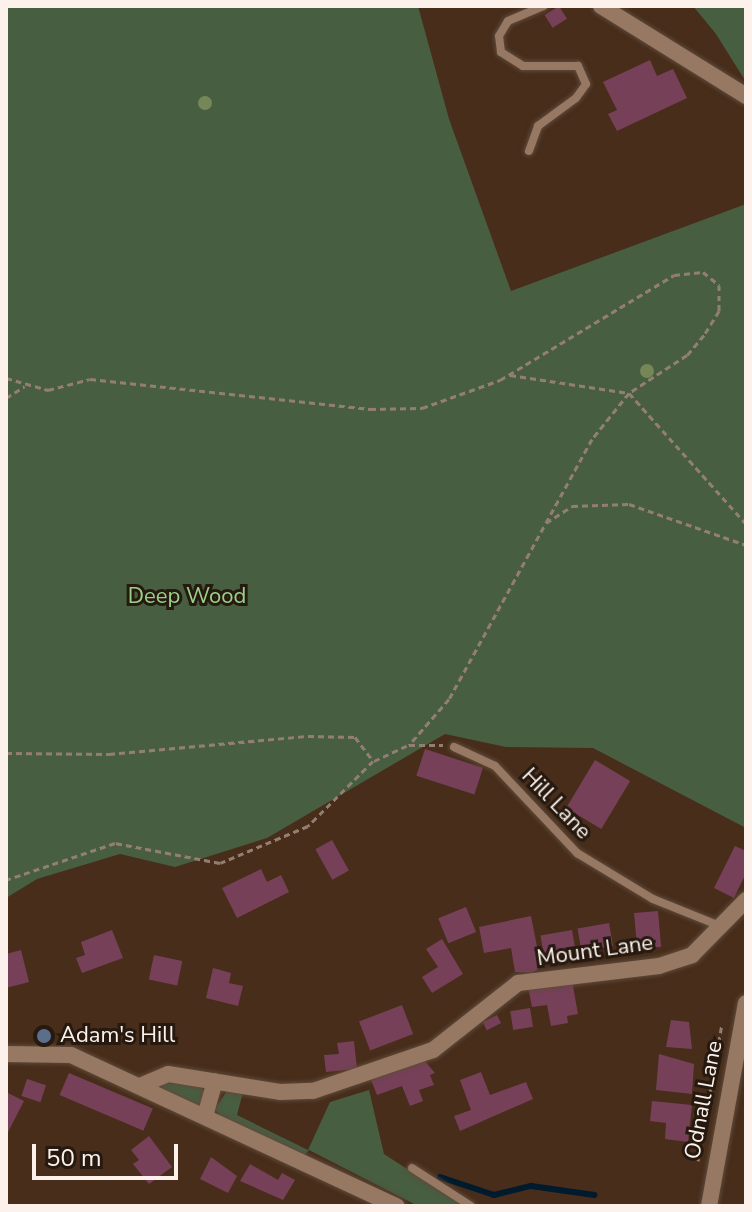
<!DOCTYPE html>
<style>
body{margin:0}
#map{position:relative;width:752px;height:1212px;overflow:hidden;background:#472d1a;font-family:"Nunito Sans",sans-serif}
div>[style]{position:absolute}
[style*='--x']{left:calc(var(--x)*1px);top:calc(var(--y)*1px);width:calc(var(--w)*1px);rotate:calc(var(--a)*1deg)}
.green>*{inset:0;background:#485e41}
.stream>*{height:6px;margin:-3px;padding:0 3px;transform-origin:3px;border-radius:3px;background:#011b2e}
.building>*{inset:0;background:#774059;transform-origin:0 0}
.path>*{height:3px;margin-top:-1.5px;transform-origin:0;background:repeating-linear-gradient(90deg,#937f71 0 6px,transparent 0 10px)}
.roads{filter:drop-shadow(0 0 2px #5f4a3b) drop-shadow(0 0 2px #5f4a3b)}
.lane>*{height:8px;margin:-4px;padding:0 4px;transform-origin:4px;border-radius:4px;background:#977863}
.street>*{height:16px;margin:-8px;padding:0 8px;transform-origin:8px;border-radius:8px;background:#977863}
.trees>*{width:14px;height:14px;margin:-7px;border-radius:50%;background:#758757}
.dots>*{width:22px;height:22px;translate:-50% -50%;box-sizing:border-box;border:4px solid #251910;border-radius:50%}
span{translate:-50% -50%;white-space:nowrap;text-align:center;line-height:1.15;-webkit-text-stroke:6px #251910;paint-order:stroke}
.park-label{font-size:22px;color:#9ad189}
.street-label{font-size:22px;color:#fdf2eb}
.poi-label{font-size:22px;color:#fdf2eb}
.left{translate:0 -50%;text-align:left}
.frame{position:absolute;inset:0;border:8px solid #fdf2eb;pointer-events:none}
.scale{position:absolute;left:32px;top:1144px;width:146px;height:36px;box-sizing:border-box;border:4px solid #fdf2eb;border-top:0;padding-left:10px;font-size:24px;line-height:28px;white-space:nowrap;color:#fdf2eb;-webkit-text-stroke:6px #251910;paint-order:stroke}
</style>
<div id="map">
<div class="green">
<div style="clip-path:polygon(6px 6px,418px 6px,449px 119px,511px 291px,746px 204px,746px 828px,593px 748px,506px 747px,445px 734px,267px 838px,175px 867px,120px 854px,37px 879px,6px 898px)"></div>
<div style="clip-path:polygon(693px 6px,746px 6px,746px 82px,716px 34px)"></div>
<div style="clip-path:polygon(164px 1083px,198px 1085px,205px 1091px,201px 1107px,161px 1088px)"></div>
<div style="clip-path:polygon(369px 1090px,384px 1154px,464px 1206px,418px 1206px,309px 1150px,303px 1157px,220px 1116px,215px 1109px,227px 1091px,243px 1092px,237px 1115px,308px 1150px,330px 1102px)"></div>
</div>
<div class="stream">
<div style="--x:440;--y:1177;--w:57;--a:18.4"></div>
<div style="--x:494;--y:1195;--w:38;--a:-14"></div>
<div style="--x:531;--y:1186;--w:64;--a:8.1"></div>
</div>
<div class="building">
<div style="left:559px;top:6px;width:15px;height:17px;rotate:58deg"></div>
<div style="clip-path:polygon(650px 60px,657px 76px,673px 69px,687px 98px,617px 131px,608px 114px,617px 110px,603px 82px)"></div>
<div style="left:425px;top:749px;width:61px;height:28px;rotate:18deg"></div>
<div style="left:595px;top:760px;width:41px;height:56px;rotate:31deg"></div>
<div style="left:332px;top:840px;width:35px;height:19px;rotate:61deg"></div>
<div style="clip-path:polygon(735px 846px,746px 851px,746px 873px,734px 898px,714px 888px)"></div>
<div style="clip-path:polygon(261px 869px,267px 882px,281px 875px,289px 892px,237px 918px,222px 888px)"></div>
<div style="left:466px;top:907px;width:27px;height:30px;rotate:68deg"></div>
<div style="left:658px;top:911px;width:36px;height:24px;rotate:85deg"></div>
<div style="clip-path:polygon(531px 916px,541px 967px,532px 973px,515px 972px,511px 948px,484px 953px,479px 927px)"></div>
<div style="left:609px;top:923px;width:23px;height:32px;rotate:80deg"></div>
<div style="clip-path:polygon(112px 930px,123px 958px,82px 973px,76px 958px,85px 955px,81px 942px)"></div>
<div style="left:572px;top:930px;width:23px;height:32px;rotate:80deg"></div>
<div style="clip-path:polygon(442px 939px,463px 974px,432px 993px,422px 977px,438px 967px,426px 949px)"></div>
<div style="clip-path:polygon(21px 950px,29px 982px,6px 988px,6px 954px)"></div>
<div style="left:154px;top:955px;width:29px;height:25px;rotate:12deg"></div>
<div style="clip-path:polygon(213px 968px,231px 973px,229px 983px,243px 986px,238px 1006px,206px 998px)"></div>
<div style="clip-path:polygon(572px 980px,578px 1014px,567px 1016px,568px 1023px,551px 1026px,547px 1005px,532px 1007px,528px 987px)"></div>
<div style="left:402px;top:1005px;width:31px;height:46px;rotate:69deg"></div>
<div style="left:530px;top:1008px;width:19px;height:20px;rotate:81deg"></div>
<div style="left:497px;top:1015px;width:9px;height:16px;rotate:63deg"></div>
<div style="clip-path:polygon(671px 1020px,689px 1022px,692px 1049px,666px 1047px)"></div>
<div style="clip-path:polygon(354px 1041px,357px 1069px,326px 1072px,324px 1055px,339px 1054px,337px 1043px)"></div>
<div style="clip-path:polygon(659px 1054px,694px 1064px,692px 1094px,656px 1090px)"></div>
<div style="clip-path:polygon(424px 1060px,435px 1073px,430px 1075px,434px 1085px,419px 1090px,423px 1101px,410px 1106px,402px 1086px,377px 1095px,371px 1080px)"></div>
<div style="clip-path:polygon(481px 1072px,490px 1095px,526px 1082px,533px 1099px,460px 1131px,454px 1116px,471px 1110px,460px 1080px)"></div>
<div style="left:69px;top:1073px;width:91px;height:24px;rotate:23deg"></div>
<div style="left:27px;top:1079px;width:20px;height:18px;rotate:18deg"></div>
<div style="clip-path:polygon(6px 1092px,24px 1101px,6px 1136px)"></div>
<div style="clip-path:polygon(652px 1101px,692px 1105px,688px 1142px,665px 1139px,666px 1123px,650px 1121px)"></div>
<div style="clip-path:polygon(149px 1136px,172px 1167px,149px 1184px,133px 1164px,139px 1160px,131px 1150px)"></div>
<div style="clip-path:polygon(211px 1157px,237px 1176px,228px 1193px,200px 1179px)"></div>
<div style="clip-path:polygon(250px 1164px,278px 1180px,282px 1173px,295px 1180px,283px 1200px,240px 1181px)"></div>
</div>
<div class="path">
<div style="--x:510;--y:375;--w:120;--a:8.6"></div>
<div style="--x:629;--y:393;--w:176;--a:48.2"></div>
<div style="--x:6;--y:378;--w:44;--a:15.9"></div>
<div style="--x:48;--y:390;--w:43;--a:-14.7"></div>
<div style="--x:90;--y:379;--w:282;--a:6.1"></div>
<div style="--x:370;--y:409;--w:52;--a:-1.1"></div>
<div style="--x:422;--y:408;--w:83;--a:-19.7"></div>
<div style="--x:500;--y:380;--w:203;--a:-31.1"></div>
<div style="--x:674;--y:275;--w:29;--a:-6"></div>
<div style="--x:703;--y:272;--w:21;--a:39"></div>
<div style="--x:719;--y:285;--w:26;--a:90"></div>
<div style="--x:719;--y:311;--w:28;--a:122"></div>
<div style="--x:704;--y:335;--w:26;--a:130"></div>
<div style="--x:687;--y:355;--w:69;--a:146.8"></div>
<div style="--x:629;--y:393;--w:59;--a:128.8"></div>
<div style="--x:592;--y:439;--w:297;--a:118.8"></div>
<div style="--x:449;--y:699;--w:61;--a:131"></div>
<div style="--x:6;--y:398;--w:22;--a:-32"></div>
<div style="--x:546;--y:523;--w:31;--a:-33"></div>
<div style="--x:572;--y:506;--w:57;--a:-2"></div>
<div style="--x:629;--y:504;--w:124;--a:19.3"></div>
<div style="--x:6;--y:753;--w:103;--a:0.6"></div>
<div style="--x:109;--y:754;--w:200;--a:-5.2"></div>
<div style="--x:308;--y:736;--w:47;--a:1.2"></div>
<div style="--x:355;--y:737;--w:30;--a:53"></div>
<div style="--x:373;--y:761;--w:92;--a:135"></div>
<div style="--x:308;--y:826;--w:95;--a:157.2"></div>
<div style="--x:220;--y:863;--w:107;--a:-169.2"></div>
<div style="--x:115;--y:843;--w:115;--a:161.3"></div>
<div style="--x:374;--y:761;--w:38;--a:-25"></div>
<div style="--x:409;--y:745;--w:34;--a:0"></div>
<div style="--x:698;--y:1161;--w:139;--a:-80.1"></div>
</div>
<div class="roads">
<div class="lane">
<div style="--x:529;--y:151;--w:27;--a:-70"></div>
<div style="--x:538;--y:126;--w:47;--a:-36.4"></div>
<div style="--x:576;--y:98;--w:17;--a:-54"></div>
<div style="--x:586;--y:84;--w:20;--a:-114"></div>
<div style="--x:578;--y:66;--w:55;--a:180"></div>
<div style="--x:523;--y:66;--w:26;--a:-148"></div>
<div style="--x:501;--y:52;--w:16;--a:-97"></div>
<div style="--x:499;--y:36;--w:17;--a:-59"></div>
<div style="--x:508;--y:21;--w:39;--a:-23"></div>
<div style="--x:454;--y:747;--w:45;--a:24.9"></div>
<div style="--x:495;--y:766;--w:120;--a:46.7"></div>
<div style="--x:577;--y:853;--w:89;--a:31.2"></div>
<div style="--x:653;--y:899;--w:72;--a:21.9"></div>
<div style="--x:412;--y:1168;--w:70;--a:32.8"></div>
</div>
<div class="street">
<div style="--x:601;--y:6;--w:171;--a:31.8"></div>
<div style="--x:6;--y:1054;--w:65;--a:0.9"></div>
<div style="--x:71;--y:1055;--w:359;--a:24.9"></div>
<div style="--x:142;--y:1085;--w:28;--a:-23"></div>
<div style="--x:168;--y:1074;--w:113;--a:9.1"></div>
<div style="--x:280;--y:1092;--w:33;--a:-2"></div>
<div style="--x:313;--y:1091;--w:127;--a:-18.9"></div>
<div style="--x:433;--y:1050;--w:108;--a:-38.2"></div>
<div style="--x:518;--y:983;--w:142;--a:-6.9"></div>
<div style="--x:659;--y:966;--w:35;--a:-18"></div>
<div style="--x:692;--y:955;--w:77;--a:-45.5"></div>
<div style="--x:205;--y:1116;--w:36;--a:-74"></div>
<div style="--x:709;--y:1206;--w:206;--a:-79.7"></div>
</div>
</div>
<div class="trees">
<div style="left:205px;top:103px"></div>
<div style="left:647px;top:371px"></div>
</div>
<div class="dots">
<div style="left:44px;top:1036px;background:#5c6f8a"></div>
</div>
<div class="park-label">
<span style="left:187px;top:597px">Deep Wood</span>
</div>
<div class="street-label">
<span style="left:556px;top:804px;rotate:46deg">Hill Lane</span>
<span style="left:595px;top:951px;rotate:-8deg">Mount Lane</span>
<span style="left:704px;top:1100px;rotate:-79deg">Odnall Lane</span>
</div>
<div class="poi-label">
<span class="left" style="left:60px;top:1036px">Adam's Hill</span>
</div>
<div class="frame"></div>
<div class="scale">50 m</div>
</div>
